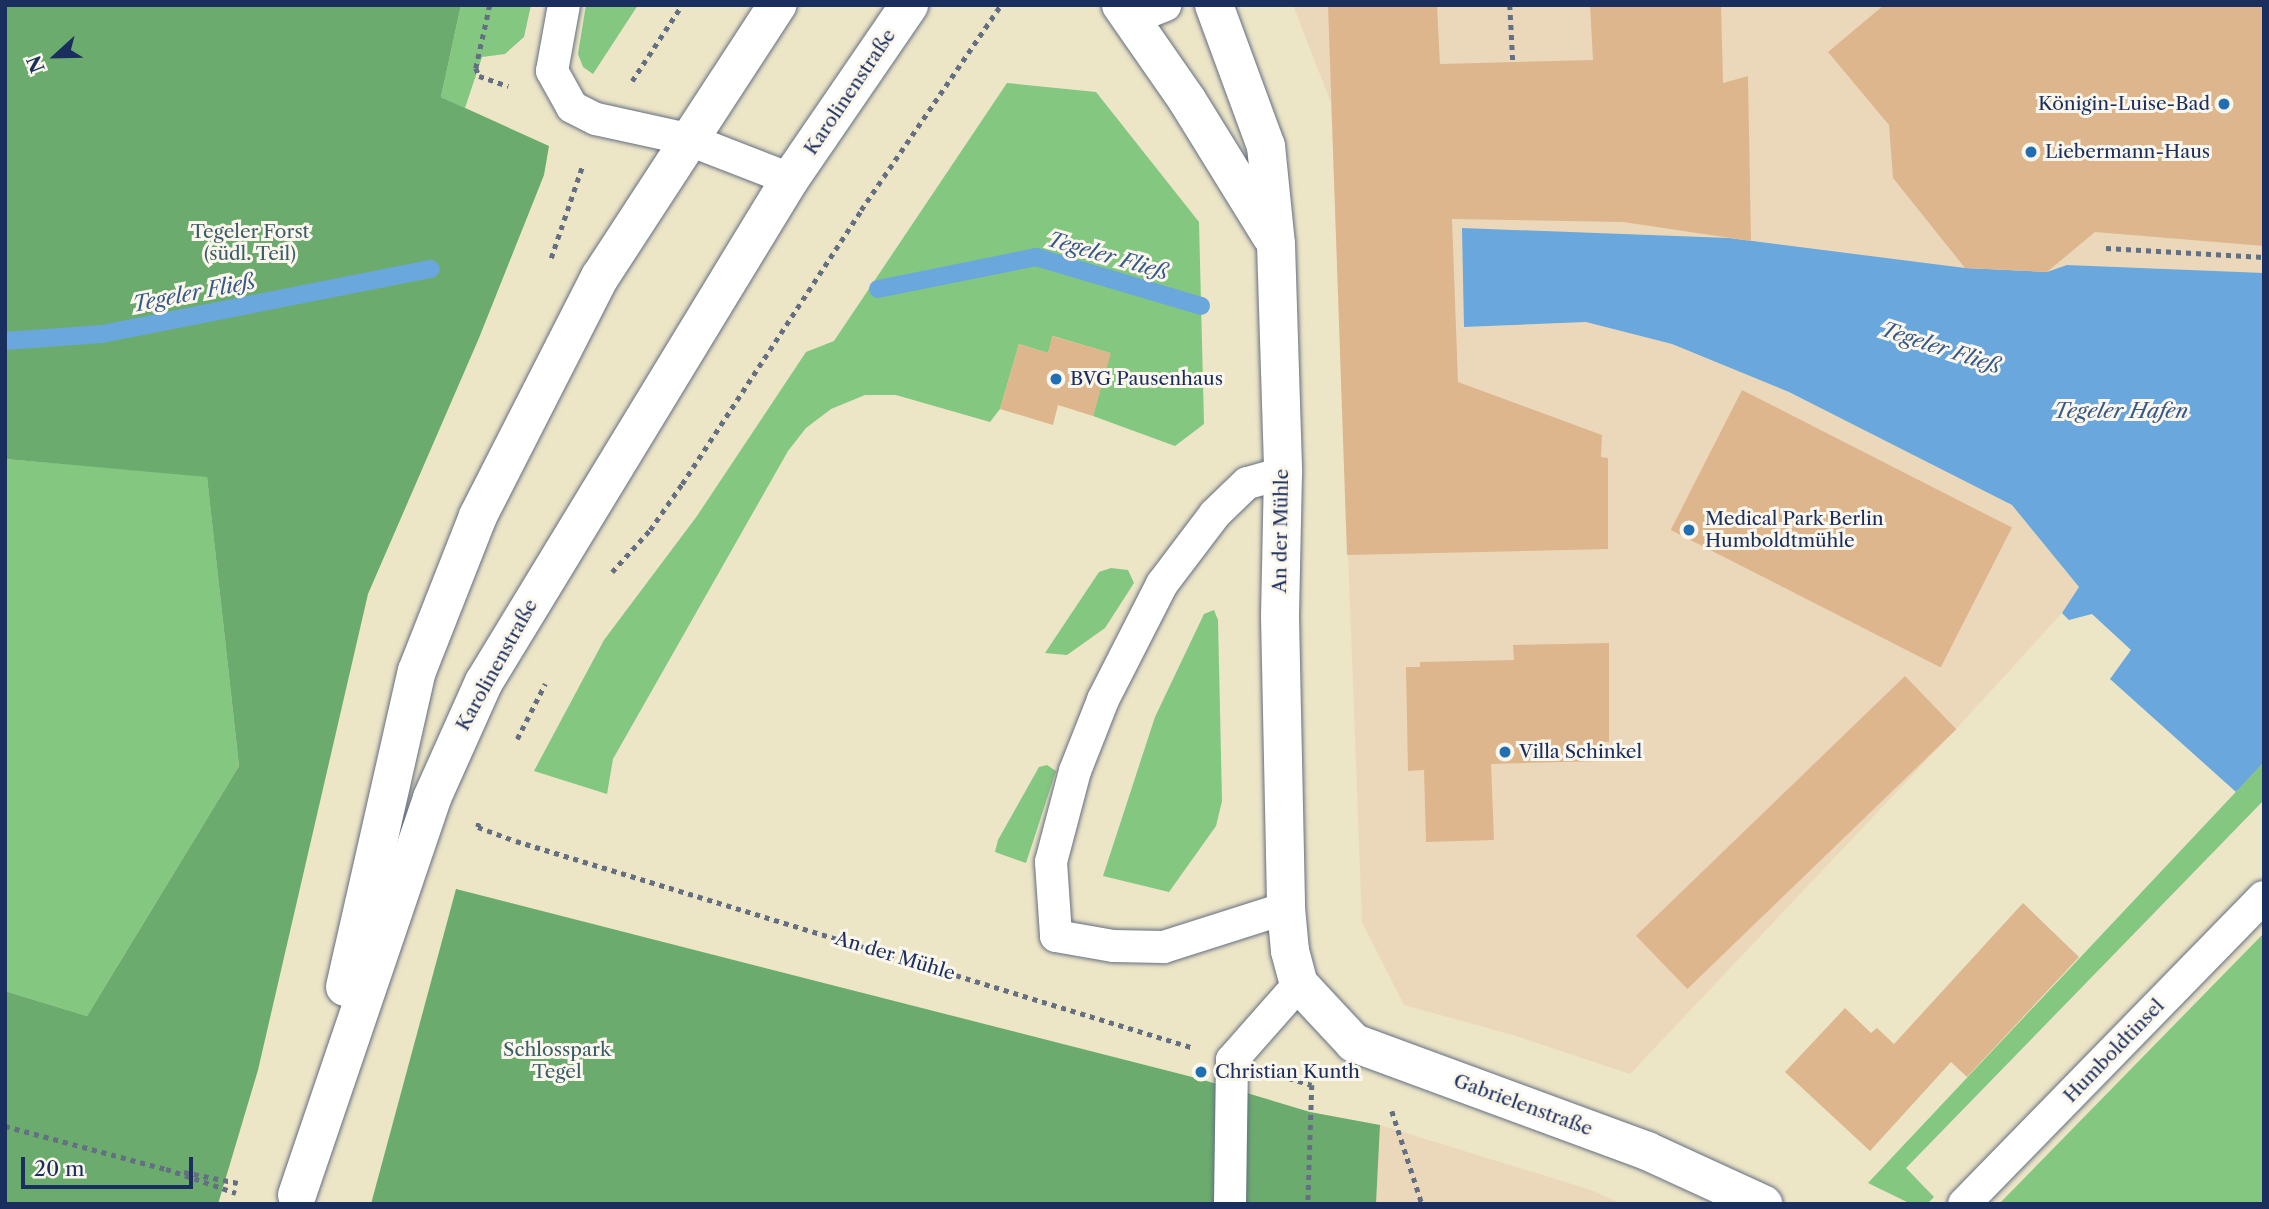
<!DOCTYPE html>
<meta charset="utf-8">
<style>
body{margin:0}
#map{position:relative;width:2269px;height:1209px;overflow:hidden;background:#ece5c6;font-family:"Libre Caslon Text",serif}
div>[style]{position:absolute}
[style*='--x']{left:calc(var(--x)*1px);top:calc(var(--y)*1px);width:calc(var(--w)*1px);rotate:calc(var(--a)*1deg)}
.built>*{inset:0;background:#ebd8ba}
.green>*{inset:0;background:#84c780}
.forest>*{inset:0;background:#6bac6e}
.water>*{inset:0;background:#6aa7dc}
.stream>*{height:18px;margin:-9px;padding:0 9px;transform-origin:9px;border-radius:9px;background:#6aa7dc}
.building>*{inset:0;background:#deb68d;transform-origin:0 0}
.path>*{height:4.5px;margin-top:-2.25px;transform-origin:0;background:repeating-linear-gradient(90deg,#646f82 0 5px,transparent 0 10px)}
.roads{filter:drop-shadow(0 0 2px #646f82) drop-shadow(0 0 2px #646f82)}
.service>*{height:32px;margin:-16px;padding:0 16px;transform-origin:16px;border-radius:16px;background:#fff}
.minor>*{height:38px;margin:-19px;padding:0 19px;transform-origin:19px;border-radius:19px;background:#fff}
.secondary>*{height:38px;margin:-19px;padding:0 19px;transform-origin:19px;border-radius:19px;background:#fff}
.dots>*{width:19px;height:19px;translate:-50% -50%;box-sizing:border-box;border:4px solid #fbf7ec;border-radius:50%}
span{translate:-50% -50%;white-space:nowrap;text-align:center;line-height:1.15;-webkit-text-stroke:6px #fbf7ec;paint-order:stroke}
.street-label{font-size:19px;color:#1b2f5e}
.poi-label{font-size:19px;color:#1b2f5e}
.right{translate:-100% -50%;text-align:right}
.left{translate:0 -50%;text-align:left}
.park-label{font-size:19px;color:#3a5d68}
.water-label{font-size:21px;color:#37598a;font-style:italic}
.frame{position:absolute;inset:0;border:7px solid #1b2f5e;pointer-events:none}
.north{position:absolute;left:21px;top:21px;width:70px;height:70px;-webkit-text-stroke:5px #fbf7ec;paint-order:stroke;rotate:248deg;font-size:19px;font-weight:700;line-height:28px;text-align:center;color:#1b2f5e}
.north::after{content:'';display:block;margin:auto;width:24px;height:32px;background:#1b2f5e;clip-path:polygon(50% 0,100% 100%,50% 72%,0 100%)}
.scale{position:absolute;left:21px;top:1157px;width:172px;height:32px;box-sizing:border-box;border:4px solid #1b2f5e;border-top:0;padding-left:9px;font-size:21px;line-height:24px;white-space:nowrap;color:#1b2f5e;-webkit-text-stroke:5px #fbf7ec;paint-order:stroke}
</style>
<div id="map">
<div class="built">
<div style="clip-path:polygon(1293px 5px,2264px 5px,2264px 273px,2067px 265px,2047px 272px,1965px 268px,1729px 238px,1464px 281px,1464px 327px,1586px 322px,1672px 344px,1789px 392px,2012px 505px,2079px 587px,2062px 613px,1956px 729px,1630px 1074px,1513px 1035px,1404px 1005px,1362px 922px,1331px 103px)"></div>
<div style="clip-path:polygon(1380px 1125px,1591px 1190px,1622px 1204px,1376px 1204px)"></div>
</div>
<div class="green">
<div style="clip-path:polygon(461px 5px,531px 5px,524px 37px,505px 54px,482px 57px,465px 108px,441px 97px)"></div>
<div style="clip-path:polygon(586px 5px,638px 5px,593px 74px,583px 67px,578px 54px)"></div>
<div style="clip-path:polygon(1007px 83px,1096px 92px,1199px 222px,1204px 424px,1175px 446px,1093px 416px,1110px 353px,1053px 336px,1048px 353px,1019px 344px,1000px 409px,990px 422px,896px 395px,865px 395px,831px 409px,806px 428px,788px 451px,613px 759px,607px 794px,534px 771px,604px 640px,697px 516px,806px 352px,834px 341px)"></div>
<div style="clip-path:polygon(5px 459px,207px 476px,239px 766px,87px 1016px,5px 991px)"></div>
<div style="clip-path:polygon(1111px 568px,1128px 570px,1134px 583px,1105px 628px,1067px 655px,1045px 653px,1099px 572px)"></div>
<div style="clip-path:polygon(1214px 610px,1218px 620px,1222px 801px,1216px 826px,1169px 892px,1103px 876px,1155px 717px,1204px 614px)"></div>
<div style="clip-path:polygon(2264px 762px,2264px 800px,1906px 1168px,1934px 1197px,1927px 1204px,1911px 1204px,1868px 1183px)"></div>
<div style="clip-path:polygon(1047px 765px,1056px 771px,1026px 863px,995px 852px,998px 840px,1039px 767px)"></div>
<div style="clip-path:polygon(2264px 933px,2264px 1204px,1999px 1204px)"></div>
</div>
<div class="forest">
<div style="clip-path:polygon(5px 5px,461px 5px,441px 97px,549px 146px,544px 175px,479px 338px,368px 594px,258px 1070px,218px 1204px,5px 1204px,5px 991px,87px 1016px,239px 766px,207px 477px,5px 459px)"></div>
<div style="clip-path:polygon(456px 889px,1200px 1079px,1310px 1112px,1380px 1125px,1376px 1204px,371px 1204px)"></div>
</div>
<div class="water">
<div style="clip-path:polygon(1462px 228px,1729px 238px,1965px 268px,2047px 272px,2067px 265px,2264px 273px,2264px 762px,2236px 792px,2110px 679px,2131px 650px,2092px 614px,2069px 620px,2062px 613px,2079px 587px,2012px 505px,1789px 392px,1672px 344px,1586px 322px,1464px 327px)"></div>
</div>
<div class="stream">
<div style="--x:878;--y:289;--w:161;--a:-11.4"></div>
<div style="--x:1036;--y:257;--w:172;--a:16.5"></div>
<div style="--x:5;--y:341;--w:97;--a:-4.1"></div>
<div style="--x:102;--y:334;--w:335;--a:-11.2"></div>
</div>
<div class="building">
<div style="clip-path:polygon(1328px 5px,1437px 5px,1440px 64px,1593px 60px,1590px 5px,1721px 5px,1723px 83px,1748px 76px,1751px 241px,1623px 222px,1452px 219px,1458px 382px,1602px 435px,1601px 457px,1608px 458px,1608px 549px,1347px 555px)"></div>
<div style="clip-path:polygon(1884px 5px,2264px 5px,2264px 246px,2095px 232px,2047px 272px,1965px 268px,1893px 178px,1889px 125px,1828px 52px)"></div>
<div style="clip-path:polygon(1052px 336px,1111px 353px,1093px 416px,1058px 405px,1053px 425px,1000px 409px,1019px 344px,1048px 353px)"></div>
<div style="left:1742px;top:390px;width:303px;height:157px;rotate:27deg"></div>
<div style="clip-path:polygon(1609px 643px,1609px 742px,1603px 742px,1604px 761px,1491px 764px,1494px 840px,1426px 842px,1424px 770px,1408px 771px,1406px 667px,1420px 667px,1420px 662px,1514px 660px,1513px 645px)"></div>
<div style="left:1905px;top:676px;width:74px;height:374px;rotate:46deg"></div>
<div style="clip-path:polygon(2023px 903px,2079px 957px,1967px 1077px,1951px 1062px,1870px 1151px,1785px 1072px,1845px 1008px,1871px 1033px,1877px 1028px,1894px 1044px)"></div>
</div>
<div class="path">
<div style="--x:490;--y:5;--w:65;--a:102.5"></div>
<div style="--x:476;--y:68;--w:9;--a:69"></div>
<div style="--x:479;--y:76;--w:31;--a:19"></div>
<div style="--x:1510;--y:5;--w:57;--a:87"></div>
<div style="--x:632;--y:81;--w:91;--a:-56.7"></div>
<div style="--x:2106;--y:248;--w:158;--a:3.3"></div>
<div style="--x:551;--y:258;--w:99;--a:-71.2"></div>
<div style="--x:612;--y:572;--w:57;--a:-47.9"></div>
<div style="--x:650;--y:530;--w:56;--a:-55.2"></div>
<div style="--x:682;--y:484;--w:327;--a:-56.8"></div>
<div style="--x:861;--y:210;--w:248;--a:-55.7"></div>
<div style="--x:517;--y:739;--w:62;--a:-63"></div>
<div style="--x:479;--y:823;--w:4;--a:104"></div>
<div style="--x:478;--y:827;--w:40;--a:20.2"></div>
<div style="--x:516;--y:841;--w:706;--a:16.97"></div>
<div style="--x:1279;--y:1075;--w:34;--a:17"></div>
<div style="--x:1312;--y:1085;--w:119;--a:91.9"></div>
<div style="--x:1392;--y:1111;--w:98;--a:72.1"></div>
<div style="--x:5;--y:1126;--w:167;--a:15"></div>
<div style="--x:166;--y:1169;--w:74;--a:18.9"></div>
<div style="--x:184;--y:1172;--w:55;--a:11.5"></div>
</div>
<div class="roads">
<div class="service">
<div style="--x:564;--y:5;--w:67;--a:100.3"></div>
<div style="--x:552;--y:71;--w:41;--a:60.9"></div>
<div style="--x:572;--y:107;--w:27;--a:27"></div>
<div style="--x:596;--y:119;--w:93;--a:12.4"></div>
<div style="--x:687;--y:139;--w:110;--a:21.2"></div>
<div style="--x:1131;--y:19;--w:37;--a:-22"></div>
<div style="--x:1283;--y:473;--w:37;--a:164"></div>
<div style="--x:1247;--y:483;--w:45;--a:135.9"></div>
<div style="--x:1215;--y:514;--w:88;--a:127.1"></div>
<div style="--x:1162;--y:584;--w:130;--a:117"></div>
<div style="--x:1103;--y:700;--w:76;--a:111.5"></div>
<div style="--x:1075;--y:771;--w:94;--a:104.8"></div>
<div style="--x:1051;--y:862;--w:74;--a:86.1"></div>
<div style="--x:1056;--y:936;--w:58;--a:10"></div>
<div style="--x:1113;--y:946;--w:51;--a:1.1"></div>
<div style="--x:1164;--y:947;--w:128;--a:-17.7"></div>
<div style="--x:1230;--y:1204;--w:144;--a:-89.2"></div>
<div style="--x:1232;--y:1060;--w:101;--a:-48.6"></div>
<div style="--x:1964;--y:1204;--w:429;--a:-45.7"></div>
</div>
<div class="minor">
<div style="--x:1121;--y:5;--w:116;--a:55.2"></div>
<div style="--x:1187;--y:100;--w:160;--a:58.3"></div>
<div style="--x:1214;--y:5;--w:150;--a:69.8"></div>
<div style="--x:1266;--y:146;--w:99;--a:84.2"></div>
<div style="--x:1276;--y:244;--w:229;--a:88.2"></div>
<div style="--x:1283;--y:473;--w:143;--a:91.2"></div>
<div style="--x:1280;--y:616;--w:292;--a:88.8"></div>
<div style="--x:1286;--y:908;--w:43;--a:84.7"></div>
<div style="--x:1290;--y:951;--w:34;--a:75"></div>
<div style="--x:1299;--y:984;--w:81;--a:47"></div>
<div style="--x:1354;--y:1043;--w:312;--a:20.2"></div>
<div style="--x:1647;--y:1151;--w:128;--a:24.6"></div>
</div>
<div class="secondary">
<div style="--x:345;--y:987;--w:324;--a:-77.2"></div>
<div style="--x:417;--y:671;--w:167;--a:-68.5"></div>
<div style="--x:478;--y:516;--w:268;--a:-63"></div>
<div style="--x:600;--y:277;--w:325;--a:-56.9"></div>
<div style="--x:297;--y:1195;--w:419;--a:-71.2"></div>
<div style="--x:432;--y:798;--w:127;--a:-65.9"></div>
<div style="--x:484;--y:682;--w:589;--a:-58.69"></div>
<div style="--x:790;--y:179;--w:211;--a:-55.6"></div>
</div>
</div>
<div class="dots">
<div style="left:2224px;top:104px;background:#1f6fb2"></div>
<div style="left:2031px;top:152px;background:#1f6fb2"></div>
<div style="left:1056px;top:379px;background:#1f6fb2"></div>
<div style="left:1689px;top:530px;background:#1f6fb2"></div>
<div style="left:1505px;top:752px;background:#1f6fb2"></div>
<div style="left:1201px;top:1072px;background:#1f6fb2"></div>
</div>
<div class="street-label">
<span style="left:850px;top:92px;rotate:-56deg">Karolinenstraße</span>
<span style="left:1281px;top:531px;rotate:-89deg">An der Mühle</span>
<span style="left:497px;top:665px;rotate:-61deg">Karolinenstraße</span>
<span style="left:895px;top:956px;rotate:17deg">An der Mühle</span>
<span style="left:2114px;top:1051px;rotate:-46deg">Humboldtinsel</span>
<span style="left:1523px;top:1105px;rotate:20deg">Gabrielenstraße</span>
</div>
<div class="poi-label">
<span class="right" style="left:2210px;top:104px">Königin-Luise-Bad</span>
<span class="left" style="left:2045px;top:152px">Liebermann-Haus</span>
<span class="left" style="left:1070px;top:379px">BVG Pausenhaus</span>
<span class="left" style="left:1705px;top:530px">Medical Park Berlin<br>Humboldtmühle</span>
<span class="left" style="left:1519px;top:752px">Villa Schinkel</span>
<span class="left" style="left:1215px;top:1072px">Christian Kunth</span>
</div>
<div class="park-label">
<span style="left:250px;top:243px">Tegeler Forst<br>(südl. Teil)</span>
<span style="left:557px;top:1061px">Schlosspark<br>Tegel</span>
</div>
<div class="water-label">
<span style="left:1108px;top:256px;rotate:16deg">Tegeler Fließ</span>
<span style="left:194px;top:293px;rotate:-11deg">Tegeler Fließ</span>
<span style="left:1941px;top:348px;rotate:18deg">Tegeler Fließ</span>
<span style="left:2121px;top:411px">Tegeler Hafen</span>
</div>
<div class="frame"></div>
<div class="north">N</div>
<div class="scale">20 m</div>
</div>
